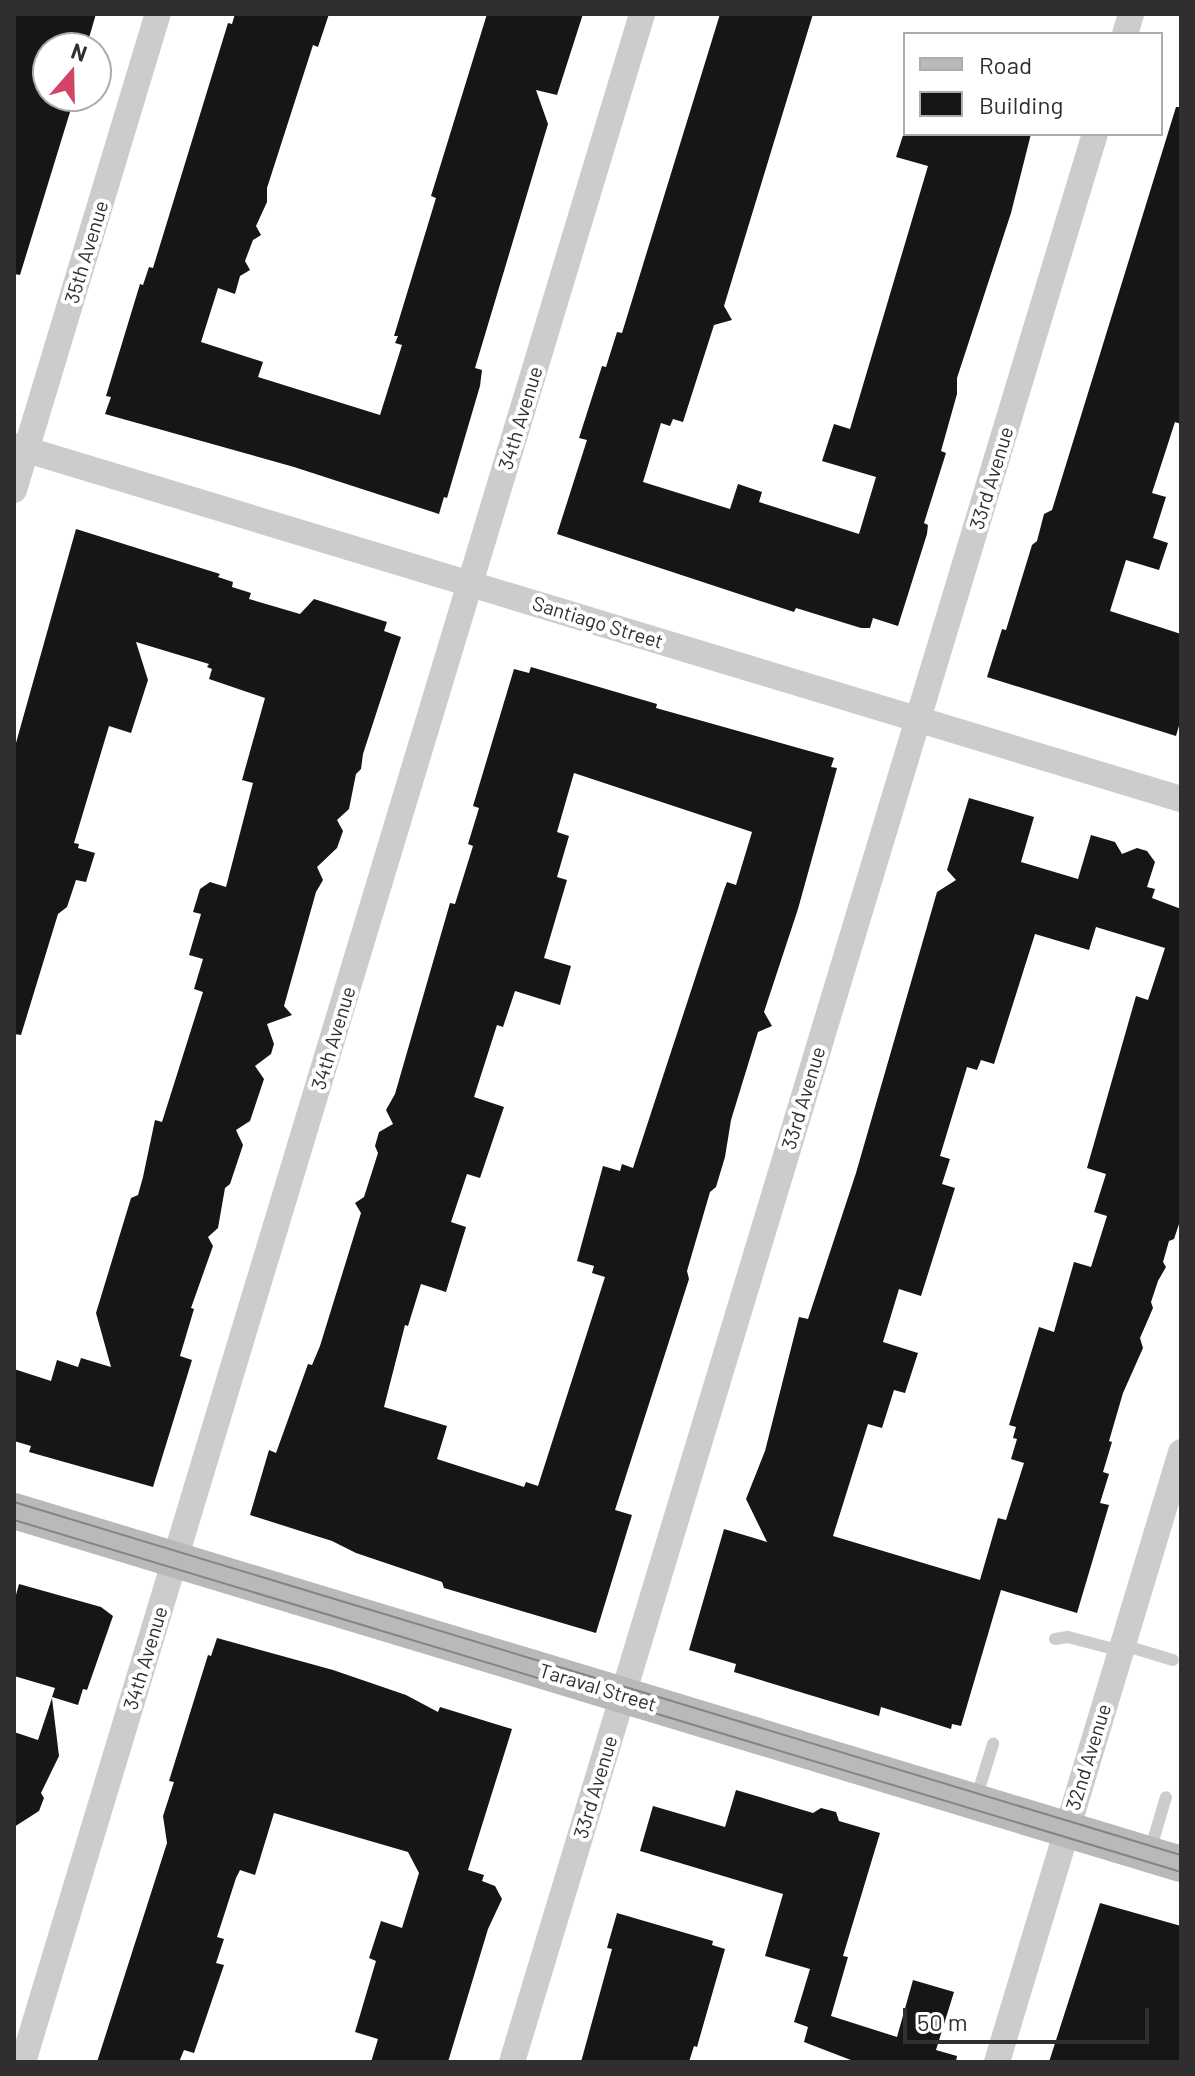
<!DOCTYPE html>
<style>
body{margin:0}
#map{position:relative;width:1195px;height:2076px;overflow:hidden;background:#fff;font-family:Barlow,sans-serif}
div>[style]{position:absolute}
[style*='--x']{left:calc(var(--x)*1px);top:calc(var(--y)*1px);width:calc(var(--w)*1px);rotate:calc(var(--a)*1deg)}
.building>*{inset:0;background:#161616}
.lane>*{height:12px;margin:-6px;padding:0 6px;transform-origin:6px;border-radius:6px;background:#ccc}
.street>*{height:26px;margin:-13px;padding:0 13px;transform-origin:13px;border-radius:13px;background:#ccc}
.secondary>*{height:36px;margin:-18px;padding:0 18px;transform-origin:18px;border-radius:18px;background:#b9b9b9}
.tram>*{height:2px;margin:-1px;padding:0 1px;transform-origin:1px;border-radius:1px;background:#848484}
span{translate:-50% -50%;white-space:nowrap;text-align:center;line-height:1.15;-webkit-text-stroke:8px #fff;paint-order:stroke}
.street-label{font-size:20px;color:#2f2f2f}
.frame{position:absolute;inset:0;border:16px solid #2f2f2f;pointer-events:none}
.legend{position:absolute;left:903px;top:32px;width:260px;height:104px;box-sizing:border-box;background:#fff;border:2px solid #acacac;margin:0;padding:10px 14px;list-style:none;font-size:24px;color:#2f2f2f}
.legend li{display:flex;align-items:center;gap:16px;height:40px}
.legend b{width:40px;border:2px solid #acacac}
.north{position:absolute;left:32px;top:32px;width:80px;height:80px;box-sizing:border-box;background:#fff;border:2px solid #acacac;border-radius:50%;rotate:20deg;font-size:22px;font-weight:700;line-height:32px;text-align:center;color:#2f2f2f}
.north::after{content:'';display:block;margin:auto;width:28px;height:36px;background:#d24564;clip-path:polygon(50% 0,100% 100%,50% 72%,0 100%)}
.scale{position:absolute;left:903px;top:2008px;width:246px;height:36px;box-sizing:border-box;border:4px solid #2f2f2f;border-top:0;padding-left:10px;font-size:24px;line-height:28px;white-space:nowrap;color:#2f2f2f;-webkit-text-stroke:6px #fff;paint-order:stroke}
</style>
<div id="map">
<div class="building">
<div style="clip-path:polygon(14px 14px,96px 14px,86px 48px,48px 48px,48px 96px,71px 96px,74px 99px,20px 275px,14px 274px)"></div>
<div style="clip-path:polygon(235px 14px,329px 14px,318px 47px,313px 45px,267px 188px,267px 202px,256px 226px,261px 235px,253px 240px,245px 261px,250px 270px,240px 276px,235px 294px,218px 288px,201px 342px,263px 362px,258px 377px,380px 415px,402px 345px,395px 343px,398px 336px,394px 336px,436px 198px,431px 196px,487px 14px,583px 14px,557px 95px,536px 90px,548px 124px,475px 368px,482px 370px,480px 386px,447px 498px,444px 497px,439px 514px,294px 467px,105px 414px,111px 397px,106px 396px,140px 284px,143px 285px,149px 267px,153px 268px,228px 23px,232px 24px)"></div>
<div style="clip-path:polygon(720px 14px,813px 14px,724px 306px,732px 320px,714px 325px,683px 422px,673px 419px,670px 426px,661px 423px,643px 482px,730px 509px,738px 484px,762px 492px,759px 502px,859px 534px,876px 477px,822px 461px,834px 424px,850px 429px,928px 166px,896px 157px,905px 129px,905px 134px,1031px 134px,1011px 213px,957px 378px,957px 394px,941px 451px,946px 453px,924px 523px,928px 525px,927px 534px,898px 626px,873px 618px,870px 628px,861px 628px,796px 608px,794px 612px,557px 534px,587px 440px,579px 438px,602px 366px,606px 367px,617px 332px,622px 333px)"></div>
<div style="clip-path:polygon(1176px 107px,1181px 107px,1181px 424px,1175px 422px,1152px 493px,1166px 497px,1153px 538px,1168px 543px,1159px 570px,1126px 560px,1110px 611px,1181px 634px,1181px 719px,1176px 736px,987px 677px,1002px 629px,1006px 630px,1032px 545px,1037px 541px,1044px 514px,1052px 510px)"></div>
<div style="clip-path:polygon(76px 529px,220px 574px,218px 577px,233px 582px,232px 587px,251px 593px,249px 599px,300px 614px,314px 599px,387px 622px,384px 631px,401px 637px,363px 754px,361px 769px,356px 774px,349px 809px,337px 820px,343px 831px,337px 848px,317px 867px,323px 880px,316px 892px,284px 1006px,292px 1015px,267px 1024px,274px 1044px,271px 1054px,255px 1066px,264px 1079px,250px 1121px,236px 1130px,243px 1145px,230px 1184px,225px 1188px,218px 1228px,208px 1237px,213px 1246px,191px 1308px,194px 1309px,180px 1356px,192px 1360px,153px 1487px,29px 1452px,31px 1446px,14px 1441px,14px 1369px,51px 1381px,57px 1360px,78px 1367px,81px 1358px,111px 1367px,96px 1313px,131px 1198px,138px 1195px,143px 1177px,155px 1120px,162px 1122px,203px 992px,194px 989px,203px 959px,189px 955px,201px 914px,193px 912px,200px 889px,210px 882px,226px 887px,253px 783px,242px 780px,265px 698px,209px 679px,212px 669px,207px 667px,209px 664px,136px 642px,148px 680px,131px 733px,109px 726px,74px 843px,79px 844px,78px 848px,95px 853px,86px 882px,76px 880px,67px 907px,58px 914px,21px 1035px,14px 1034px,14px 750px)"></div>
<div style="clip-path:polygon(evenodd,531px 667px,657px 704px,656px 708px,834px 758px,831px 767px,837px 768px,798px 909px,764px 1012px,772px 1026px,758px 1032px,731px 1120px,725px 1157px,716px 1187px,710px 1192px,687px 1271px,689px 1279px,615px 1510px,632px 1515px,596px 1633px,444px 1588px,442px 1582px,356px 1553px,332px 1541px,250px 1515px,269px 1450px,276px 1453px,308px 1364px,312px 1365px,320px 1346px,361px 1213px,355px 1203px,364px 1197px,378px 1153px,375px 1146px,379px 1132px,393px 1124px,386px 1110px,395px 1094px,450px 903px,455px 904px,473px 846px,468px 844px,479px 808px,473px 806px,514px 669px,529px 673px,531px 667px,574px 773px,752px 832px,736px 885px,727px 882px,724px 890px,633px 1168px,622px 1164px,620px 1171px,603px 1166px,577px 1261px,594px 1266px,592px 1273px,605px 1277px,538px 1486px,526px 1482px,524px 1487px,437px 1459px,447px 1426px,384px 1407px,405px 1325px,408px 1326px,421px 1284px,446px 1292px,466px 1227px,451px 1222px,467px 1174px,480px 1178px,504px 1107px,474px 1097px,497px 1025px,503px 1027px,515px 991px,560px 1005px,571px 966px,544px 958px,567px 880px,557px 877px,569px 836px,557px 832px,574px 773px)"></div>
<div style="clip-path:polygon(evenodd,969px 798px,1034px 817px,1021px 862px,1078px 879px,1091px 835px,1115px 842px,1122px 854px,1137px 848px,1147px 851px,1155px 862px,1147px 887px,1155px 889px,1152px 898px,1181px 909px,1181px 1218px,1174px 1239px,1169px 1241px,1163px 1262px,1166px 1267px,1158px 1281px,1151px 1302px,1153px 1308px,1140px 1338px,1143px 1348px,1123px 1393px,1109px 1441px,1112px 1442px,1103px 1472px,1109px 1474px,1100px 1503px,1109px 1505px,1077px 1613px,1001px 1590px,961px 1726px,952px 1724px,951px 1729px,881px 1707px,879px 1716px,734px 1672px,736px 1664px,689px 1650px,724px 1529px,767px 1542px,746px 1499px,765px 1451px,799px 1317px,808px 1319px,856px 1173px,937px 892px,956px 880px,947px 870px,969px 798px,1096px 927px,1165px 948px,1148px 1000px,1136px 996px,1087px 1168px,1106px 1174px,1094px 1212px,1107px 1216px,1091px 1267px,1074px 1262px,1054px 1332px,1039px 1327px,1009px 1425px,1016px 1427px,1013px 1438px,1017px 1439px,1011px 1459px,1024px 1463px,1006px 1520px,998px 1518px,980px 1580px,833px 1536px,868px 1424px,882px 1428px,894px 1390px,905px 1393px,918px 1353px,883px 1342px,899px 1289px,921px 1296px,955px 1188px,942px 1184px,950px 1159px,940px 1156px,967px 1067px,977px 1070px,981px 1060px,994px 1064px,1035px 934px,1089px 950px,1096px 927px)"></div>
<div style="clip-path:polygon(19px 1584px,101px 1607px,113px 1616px,87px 1690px,83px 1689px,78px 1705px,52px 1697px,55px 1688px,14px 1676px,14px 1602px)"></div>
<div style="clip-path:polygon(217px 1638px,333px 1670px,406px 1695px,438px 1712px,440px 1707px,512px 1729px,468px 1870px,484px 1875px,482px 1881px,495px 1886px,502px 1899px,488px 1929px,448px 2062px,371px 2062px,378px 2039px,355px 2032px,376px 1961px,369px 1958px,381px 1921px,402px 1928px,419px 1873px,408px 1852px,274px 1813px,255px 1875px,240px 1870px,236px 1878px,217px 1937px,224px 1939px,216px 1963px,224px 1965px,194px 2053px,184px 2050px,179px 2062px,97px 2062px,167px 1843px,163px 1816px,174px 1782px,169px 1781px,208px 1655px,211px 1656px)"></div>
<div style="clip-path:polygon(52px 1698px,59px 1756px,41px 1793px,44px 1798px,39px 1811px,14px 1827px,14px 1732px,38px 1740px)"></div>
<div style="clip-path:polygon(736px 1790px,813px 1813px,821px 1808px,836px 1812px,839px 1821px,880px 1833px,843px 1956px,848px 1957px,831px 2016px,897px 2037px,913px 1980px,954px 1992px,936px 2050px,957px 2056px,956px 2062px,856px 2062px,804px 2042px,808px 2027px,794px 2022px,810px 1969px,765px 1956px,783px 1894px,640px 1851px,653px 1806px,725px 1827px)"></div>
<div style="clip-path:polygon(1100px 1903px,1181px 1926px,1181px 2062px,1049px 2062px)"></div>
<div style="clip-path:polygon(617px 1913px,713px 1941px,712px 1945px,725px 1949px,697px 2047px,694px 2046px,689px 2062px,581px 2062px,612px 1949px,607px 1948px)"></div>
</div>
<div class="lane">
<div style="--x:1055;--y:1639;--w:13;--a:-9"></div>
<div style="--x:1068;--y:1637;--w:55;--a:14.8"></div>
<div style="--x:1123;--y:1645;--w:52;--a:16.7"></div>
<div style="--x:976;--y:1799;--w:58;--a:-72.8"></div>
<div style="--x:1150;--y:1851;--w:56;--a:-73.5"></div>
</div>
<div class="street">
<div style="--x:1125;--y:34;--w:21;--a:-73"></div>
<div style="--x:14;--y:446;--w:1219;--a:16.83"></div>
<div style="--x:14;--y:490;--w:497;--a:-73.2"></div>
<div style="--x:23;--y:2062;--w:2140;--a:-73.18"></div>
<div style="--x:512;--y:2062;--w:2014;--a:-73.18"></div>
<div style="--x:997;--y:2062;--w:637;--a:-73.21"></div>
</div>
<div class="secondary">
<div style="--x:14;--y:1511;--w:1219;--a:16.83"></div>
</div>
<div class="tram">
<div style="--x:14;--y:1502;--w:1219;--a:16.83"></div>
<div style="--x:14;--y:1520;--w:1219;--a:16.78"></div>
</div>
<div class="street-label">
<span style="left:86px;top:252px;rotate:-73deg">35th Avenue</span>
<span style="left:520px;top:418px;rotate:-73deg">34th Avenue</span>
<span style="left:991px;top:478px;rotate:-73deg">33rd Avenue</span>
<span style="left:598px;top:622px;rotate:17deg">Santiago Street</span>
<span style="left:333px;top:1038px;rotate:-73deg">34th Avenue</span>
<span style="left:803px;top:1098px;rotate:-73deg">33rd Avenue</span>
<span style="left:145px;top:1658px;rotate:-73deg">34th Avenue</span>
<span style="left:598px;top:1687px;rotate:17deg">Taraval Street</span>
<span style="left:1088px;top:1757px;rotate:-73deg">32nd Avenue</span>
<span style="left:595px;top:1787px;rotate:-73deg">33rd Avenue</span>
</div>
<div class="frame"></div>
<ul class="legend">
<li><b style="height:10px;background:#b9b9b9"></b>Road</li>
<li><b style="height:22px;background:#161616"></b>Building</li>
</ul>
<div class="north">N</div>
<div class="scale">50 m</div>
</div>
